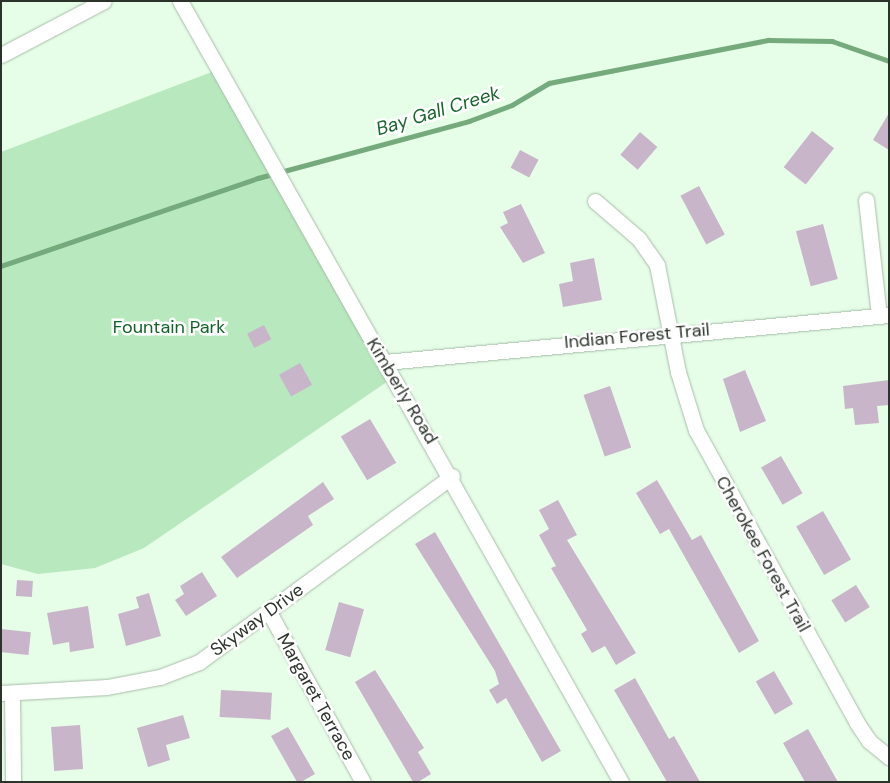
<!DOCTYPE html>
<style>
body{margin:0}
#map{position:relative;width:890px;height:783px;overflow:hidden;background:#e6fde8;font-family:"DM Sans",sans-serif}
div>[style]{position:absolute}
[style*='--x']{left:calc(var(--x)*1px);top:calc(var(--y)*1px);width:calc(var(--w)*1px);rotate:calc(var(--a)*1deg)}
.green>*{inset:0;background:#b8e8bd}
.stream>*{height:4.5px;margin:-2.25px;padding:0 2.25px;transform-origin:2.25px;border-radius:2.25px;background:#75aa7c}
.building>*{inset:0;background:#c9b5ca;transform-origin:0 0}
.roads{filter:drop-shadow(0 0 1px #a7bda9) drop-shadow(0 0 1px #a7bda9)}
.street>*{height:15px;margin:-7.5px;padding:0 7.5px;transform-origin:7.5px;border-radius:7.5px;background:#fff}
span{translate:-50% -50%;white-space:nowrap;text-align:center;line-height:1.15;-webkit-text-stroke:5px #fff;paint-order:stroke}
.park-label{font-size:18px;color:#136228}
.street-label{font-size:18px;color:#2b332b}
.water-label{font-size:19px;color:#19662c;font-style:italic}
.frame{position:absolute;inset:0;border:2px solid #2b332b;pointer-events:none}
</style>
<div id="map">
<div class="green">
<div style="clip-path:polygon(217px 70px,394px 377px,144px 548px,95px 568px,38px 574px,1px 564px,1px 152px)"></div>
</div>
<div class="stream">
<div style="--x:1;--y:266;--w:272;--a:-18.9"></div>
<div style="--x:258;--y:178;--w:219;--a:-15.1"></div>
<div style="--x:469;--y:121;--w:46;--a:-20.4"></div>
<div style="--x:512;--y:105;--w:43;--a:-30.7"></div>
<div style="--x:549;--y:83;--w:224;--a:-11.1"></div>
<div style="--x:769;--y:40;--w:63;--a:0.9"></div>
<div style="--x:832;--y:41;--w:60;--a:19.3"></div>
</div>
<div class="building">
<div style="clip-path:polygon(889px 113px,889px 150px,873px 140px)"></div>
<div style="left:812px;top:131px;width:28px;height:46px;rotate:38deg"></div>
<div style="left:640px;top:132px;width:23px;height:30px;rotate:41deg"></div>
<div style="left:520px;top:150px;width:21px;height:20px;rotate:28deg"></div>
<div style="left:699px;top:186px;width:55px;height:21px;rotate:62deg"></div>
<div style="clip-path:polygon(521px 204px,545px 253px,523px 263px,500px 227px,508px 223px,503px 212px)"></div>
<div style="left:823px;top:224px;width:57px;height:28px;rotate:75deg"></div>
<div style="clip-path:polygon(594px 258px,602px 300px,563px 307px,559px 284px,573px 281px,570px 263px)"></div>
<div style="left:264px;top:325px;width:16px;height:19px;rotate:63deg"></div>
<div style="left:300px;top:363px;width:25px;height:24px;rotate:61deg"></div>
<div style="clip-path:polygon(745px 370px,766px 421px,740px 432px,723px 379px)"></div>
<div style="clip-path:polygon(889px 380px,889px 405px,877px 406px,879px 423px,855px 425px,853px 408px,845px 409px,843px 386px)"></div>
<div style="left:610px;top:386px;width:65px;height:28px;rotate:71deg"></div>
<div style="left:370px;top:419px;width:51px;height:34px;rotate:59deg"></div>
<div style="left:781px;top:456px;width:43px;height:23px;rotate:60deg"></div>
<div style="clip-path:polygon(657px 480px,692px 540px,701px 535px,759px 641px,739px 653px,669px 529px,660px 534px,636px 493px)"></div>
<div style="clip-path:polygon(323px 482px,334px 499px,308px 516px,313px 525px,237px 578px,221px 557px)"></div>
<div style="clip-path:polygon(558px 500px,577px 535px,567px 540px,636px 653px,616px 665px,605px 646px,592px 653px,581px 634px,587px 630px,551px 568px,556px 566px,539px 535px,549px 529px,539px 510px)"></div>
<div style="left:823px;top:511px;width:56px;height:31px;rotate:60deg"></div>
<div style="clip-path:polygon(435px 532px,561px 751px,542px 762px,506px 698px,497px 704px,489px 690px,499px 684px,495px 671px,415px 544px)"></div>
<div style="clip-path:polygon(202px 572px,217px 596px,186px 616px,175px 600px,184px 594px,180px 586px)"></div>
<div style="left:17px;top:580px;width:16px;height:16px;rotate:4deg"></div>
<div style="left:856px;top:585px;width:26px;height:29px;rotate:58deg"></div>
<div style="clip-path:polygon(149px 593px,161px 636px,126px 646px,118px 614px,139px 608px,136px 597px)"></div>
<div style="left:339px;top:602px;width:26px;height:50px;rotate:16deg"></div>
<div style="clip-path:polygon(88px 606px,94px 648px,70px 652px,69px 642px,53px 645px,47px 613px)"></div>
<div style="left:1px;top:629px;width:30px;height:23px;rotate:6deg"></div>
<div style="clip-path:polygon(375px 670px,424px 748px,418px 752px,431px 774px,418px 782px,413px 782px,355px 682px)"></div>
<div style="left:774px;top:671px;width:38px;height:21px;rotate:60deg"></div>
<div style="clip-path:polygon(635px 678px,669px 739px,674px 736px,700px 782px,667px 782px,614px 690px)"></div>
<div style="left:221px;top:690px;width:51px;height:27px;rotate:3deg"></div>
<div style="clip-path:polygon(183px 715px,190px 738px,166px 745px,170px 760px,148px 767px,137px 728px)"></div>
<div style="left:80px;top:725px;width:44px;height:29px;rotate:86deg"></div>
<div style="clip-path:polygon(288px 727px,315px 774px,301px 782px,297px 782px,271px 736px)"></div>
<div style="clip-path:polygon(808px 729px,838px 782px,805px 782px,783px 743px)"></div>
</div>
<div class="roads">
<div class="street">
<div style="--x:180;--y:1;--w:897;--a:60.55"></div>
<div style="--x:1;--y:55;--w:116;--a:-27.7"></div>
<div style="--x:866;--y:200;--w:116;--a:83.6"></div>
<div style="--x:595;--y:201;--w:58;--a:40.8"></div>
<div style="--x:639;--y:239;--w:32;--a:55"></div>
<div style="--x:657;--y:265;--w:109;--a:78.9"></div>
<div style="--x:678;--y:372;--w:61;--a:72.8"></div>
<div style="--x:696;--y:430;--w:334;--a:61.2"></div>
<div style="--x:857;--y:723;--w:22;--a:56"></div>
<div style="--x:869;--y:741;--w:26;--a:39"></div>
<div style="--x:385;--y:362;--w:506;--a:-5.33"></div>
<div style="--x:269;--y:612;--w:194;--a:61.1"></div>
<div style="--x:1;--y:693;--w:106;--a:-3.2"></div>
<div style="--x:107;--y:687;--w:54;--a:-10.7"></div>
<div style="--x:160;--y:677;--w:42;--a:-21"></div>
<div style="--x:199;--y:662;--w:314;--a:-36.3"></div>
<div style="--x:12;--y:695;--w:87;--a:89.3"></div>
</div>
</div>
<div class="park-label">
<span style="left:169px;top:327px">Fountain Park</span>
</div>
<div class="street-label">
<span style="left:637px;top:336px;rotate:-5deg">Indian Forest Trail</span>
<span style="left:402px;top:391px;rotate:59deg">Kimberly Road</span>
<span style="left:763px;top:554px;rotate:61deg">Cherokee Forest Trail</span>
<span style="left:257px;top:620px;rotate:-36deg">Skyway Drive</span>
<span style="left:316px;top:697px;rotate:61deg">Margaret Terrace</span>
</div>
<div class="water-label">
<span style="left:438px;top:111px;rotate:-17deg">Bay Gall Creek</span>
</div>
<div class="frame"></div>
</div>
